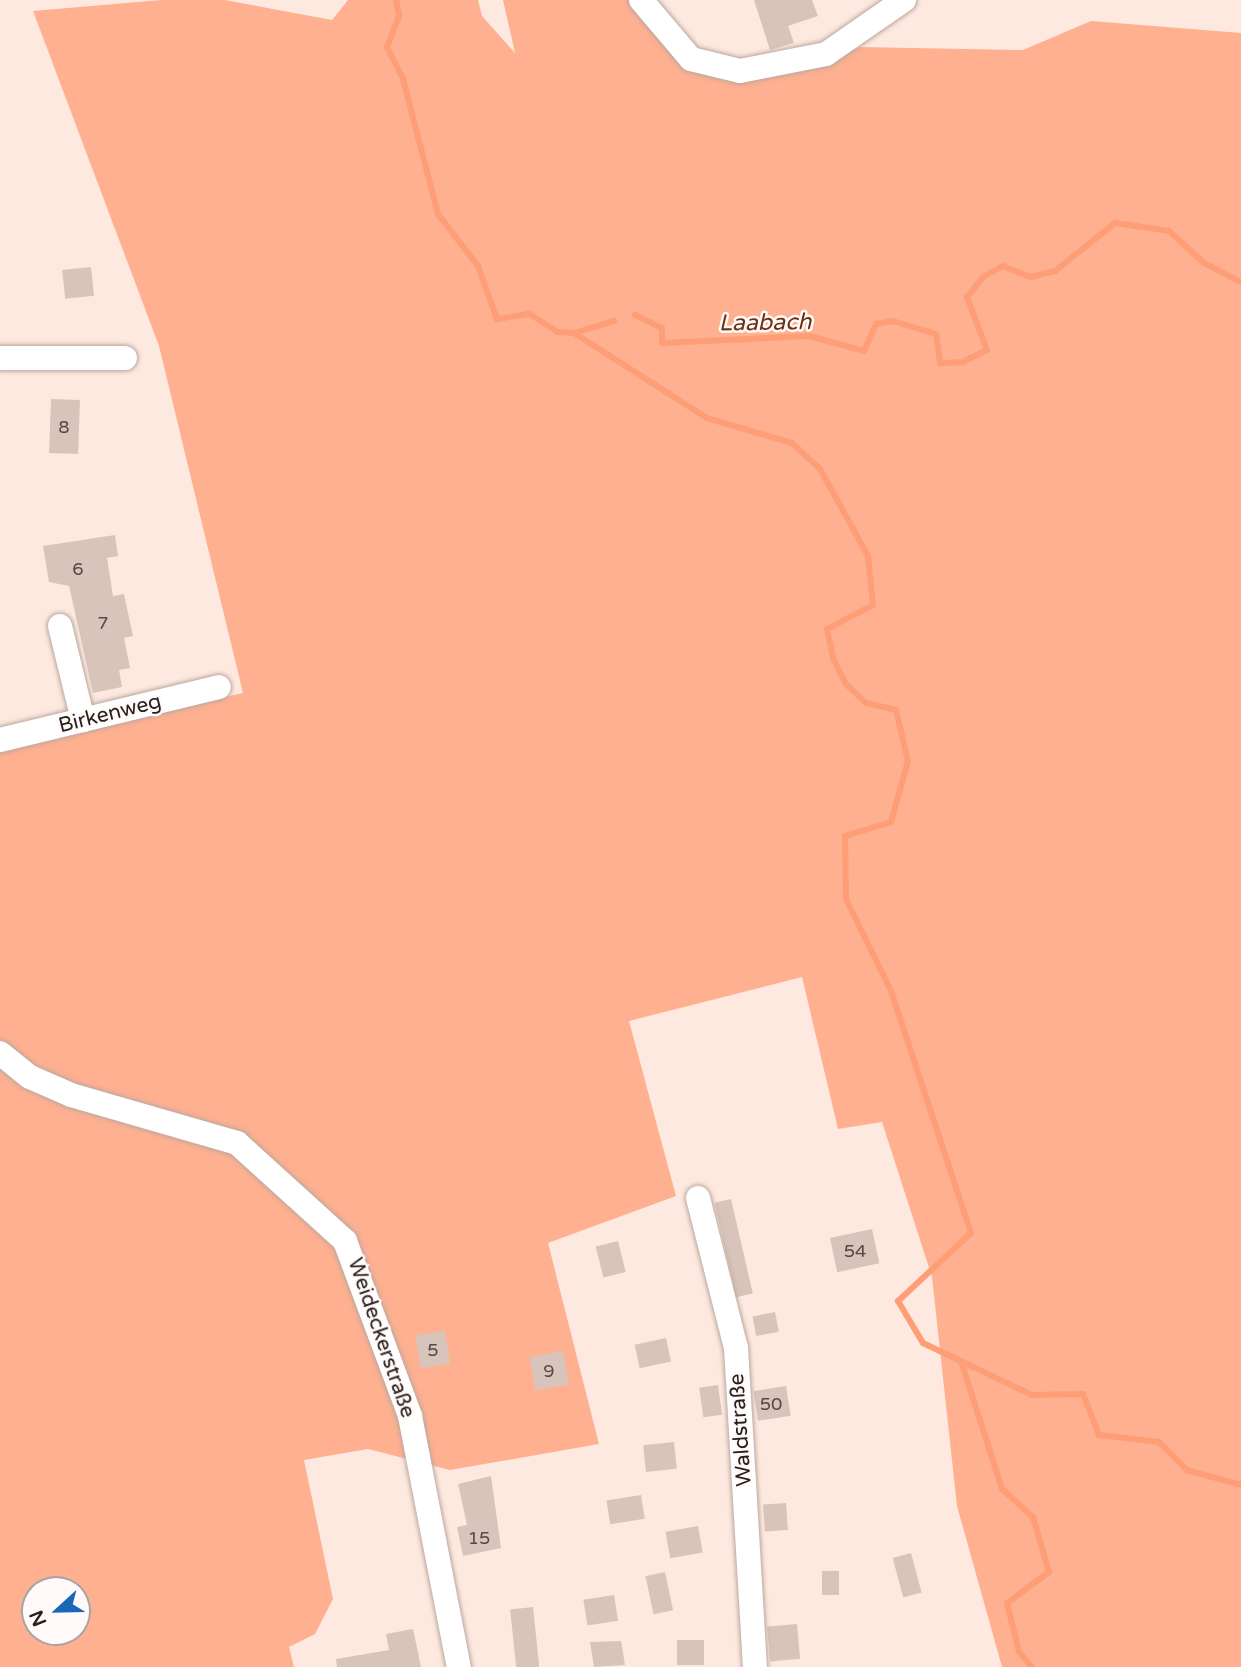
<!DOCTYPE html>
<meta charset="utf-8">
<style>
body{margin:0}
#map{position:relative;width:1241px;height:1667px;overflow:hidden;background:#fee9e0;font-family:"Varela Round",sans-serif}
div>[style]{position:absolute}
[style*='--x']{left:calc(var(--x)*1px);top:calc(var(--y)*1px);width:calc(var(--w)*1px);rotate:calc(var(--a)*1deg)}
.green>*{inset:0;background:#feb090}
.stream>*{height:6px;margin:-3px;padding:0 3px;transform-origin:3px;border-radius:3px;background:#fe9e76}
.building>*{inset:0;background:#d9c4bc;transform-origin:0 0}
.roads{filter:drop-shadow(0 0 2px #bca79f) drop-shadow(0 0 2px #bca79f)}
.minor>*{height:24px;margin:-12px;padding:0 12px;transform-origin:12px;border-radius:12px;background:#fff}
span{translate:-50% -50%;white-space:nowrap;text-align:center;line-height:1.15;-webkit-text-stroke:5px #fffaf9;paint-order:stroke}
.number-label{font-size:18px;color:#544945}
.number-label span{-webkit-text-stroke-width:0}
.street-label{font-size:21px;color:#27201d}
.water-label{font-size:23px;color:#6c3014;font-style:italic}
.north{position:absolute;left:21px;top:1576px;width:70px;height:70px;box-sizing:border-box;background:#fffaf9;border:2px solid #a9a3a1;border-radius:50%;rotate:248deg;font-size:19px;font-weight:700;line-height:28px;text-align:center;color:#27201d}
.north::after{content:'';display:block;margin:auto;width:24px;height:32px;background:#1a67b7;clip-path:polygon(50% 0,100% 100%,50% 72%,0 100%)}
</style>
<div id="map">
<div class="green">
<div style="clip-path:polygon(evenodd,161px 0,225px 0,332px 20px,348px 0,478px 0,482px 16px,515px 53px,503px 0,630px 0,695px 72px,817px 65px,860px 47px,1023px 50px,1091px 21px,1241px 33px,1241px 1667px,1002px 1667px,957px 1506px,932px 1277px,882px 1122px,838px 1129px,802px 977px,629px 1021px,676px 1196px,548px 1243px,599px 1444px,450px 1470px,368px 1449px,304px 1460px,333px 1599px,315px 1634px,289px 1647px,294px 1667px,0 1667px,0 748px,243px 693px,159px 346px,33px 11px,161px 0,35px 1590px,77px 1590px,77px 1632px,35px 1632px,35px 1590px)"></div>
</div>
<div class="stream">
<div style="--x:396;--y:0;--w:16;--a:79"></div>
<div style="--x:399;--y:16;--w:33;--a:111"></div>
<div style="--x:387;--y:47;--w:36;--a:63"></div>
<div style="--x:403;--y:79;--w:139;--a:75.5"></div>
<div style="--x:438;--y:214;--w:66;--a:52.4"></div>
<div style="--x:478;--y:266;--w:56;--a:70.3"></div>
<div style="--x:497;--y:319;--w:33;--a:-9"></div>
<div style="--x:530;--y:314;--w:33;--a:33"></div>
<div style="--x:558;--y:332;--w:16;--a:4"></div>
<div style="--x:574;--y:333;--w:42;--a:-16.7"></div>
<div style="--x:635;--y:315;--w:30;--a:26"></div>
<div style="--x:662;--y:328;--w:15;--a:90"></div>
<div style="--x:662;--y:343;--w:147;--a:-2.7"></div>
<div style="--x:809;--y:336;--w:57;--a:15.3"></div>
<div style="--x:864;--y:351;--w:30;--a:-66"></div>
<div style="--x:876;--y:324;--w:17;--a:-10"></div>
<div style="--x:893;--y:321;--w:45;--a:16.8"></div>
<div style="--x:936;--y:334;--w:29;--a:82"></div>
<div style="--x:940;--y:363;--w:23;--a:-2"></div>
<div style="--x:963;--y:362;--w:27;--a:-27"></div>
<div style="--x:987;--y:350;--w:57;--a:-110.7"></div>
<div style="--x:967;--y:297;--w:26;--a:-51"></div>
<div style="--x:983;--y:277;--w:23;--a:-29"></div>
<div style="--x:1003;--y:266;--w:29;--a:22"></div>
<div style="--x:1030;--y:277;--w:26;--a:-13"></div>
<div style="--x:1055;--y:271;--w:77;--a:-38.7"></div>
<div style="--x:1115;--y:223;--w:55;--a:8.4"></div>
<div style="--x:1169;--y:231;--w:47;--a:42.4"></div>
<div style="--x:1204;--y:263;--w:42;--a:27.2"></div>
<div style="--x:574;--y:333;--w:158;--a:32.6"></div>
<div style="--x:707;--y:418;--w:89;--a:16.4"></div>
<div style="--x:792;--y:443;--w:38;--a:43"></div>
<div style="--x:820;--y:469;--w:99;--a:61.1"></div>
<div style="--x:868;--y:556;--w:49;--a:84.2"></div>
<div style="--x:873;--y:605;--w:52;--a:152.4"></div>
<div style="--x:827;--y:629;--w:30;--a:78"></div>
<div style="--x:833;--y:658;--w:28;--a:64"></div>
<div style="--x:845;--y:683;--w:29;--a:44"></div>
<div style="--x:866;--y:703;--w:31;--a:13"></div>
<div style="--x:896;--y:710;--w:52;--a:76.8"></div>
<div style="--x:908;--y:761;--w:63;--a:105.6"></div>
<div style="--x:891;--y:822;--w:48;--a:163.1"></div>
<div style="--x:845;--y:836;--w:63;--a:89.1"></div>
<div style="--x:846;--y:899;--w:102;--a:63.9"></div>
<div style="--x:891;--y:991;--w:255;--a:71.7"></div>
<div style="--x:971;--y:1233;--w:100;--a:137"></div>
<div style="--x:898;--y:1301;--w:49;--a:59.2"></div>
<div style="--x:923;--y:1343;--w:121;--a:25.5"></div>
<div style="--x:1032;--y:1395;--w:51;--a:-1.1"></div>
<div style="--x:1083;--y:1394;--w:44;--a:68.7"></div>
<div style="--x:1099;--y:1435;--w:60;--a:6.7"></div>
<div style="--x:1159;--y:1442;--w:40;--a:45"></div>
<div style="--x:1187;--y:1470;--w:56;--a:15.5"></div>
<div style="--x:961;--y:1361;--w:134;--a:72.2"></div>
<div style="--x:1002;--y:1489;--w:42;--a:42.1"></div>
<div style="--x:1033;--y:1517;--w:57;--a:73.8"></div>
<div style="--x:1049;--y:1572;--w:52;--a:143.6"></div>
<div style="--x:1007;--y:1603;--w:50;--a:76.2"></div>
<div style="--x:1019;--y:1652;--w:20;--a:49"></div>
</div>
<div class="building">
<div style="clip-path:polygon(754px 0,812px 0,818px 16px,788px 26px,794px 43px,770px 50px)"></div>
<div style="left:91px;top:267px;width:29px;height:29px;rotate:84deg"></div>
<div style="left:51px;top:399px;width:29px;height:54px;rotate:2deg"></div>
<div style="clip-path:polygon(115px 535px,118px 556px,107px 558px,113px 596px,124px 594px,133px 636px,124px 638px,130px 668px,119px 670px,122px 687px,93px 693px,69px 586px,49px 582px,43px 546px)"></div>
<div style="left:731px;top:1199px;width:97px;height:17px;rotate:77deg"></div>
<div style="left:872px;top:1229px;width:35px;height:43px;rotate:78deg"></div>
<div style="left:618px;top:1241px;width:32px;height:23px;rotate:76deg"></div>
<div style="left:775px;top:1312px;width:20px;height:23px;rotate:79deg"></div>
<div style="left:445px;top:1331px;width:33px;height:30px;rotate:81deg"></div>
<div style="left:666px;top:1338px;width:24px;height:32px;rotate:78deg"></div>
<div style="left:563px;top:1351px;width:34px;height:34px;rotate:80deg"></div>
<div style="left:718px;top:1385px;width:30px;height:19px;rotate:82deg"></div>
<div style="left:786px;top:1386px;width:30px;height:33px;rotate:81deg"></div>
<div style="left:674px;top:1442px;width:27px;height:31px;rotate:84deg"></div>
<div style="clip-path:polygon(491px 1476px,501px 1548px,463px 1556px,457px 1527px,467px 1525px,458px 1484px)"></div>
<div style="left:641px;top:1495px;width:24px;height:35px;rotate:81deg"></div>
<div style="left:786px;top:1503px;width:27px;height:23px;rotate:86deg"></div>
<div style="left:698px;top:1526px;width:27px;height:33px;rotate:80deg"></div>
<div style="left:911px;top:1553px;width:41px;height:19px;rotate:75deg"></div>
<div style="left:822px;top:1571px;width:17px;height:24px"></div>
<div style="left:665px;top:1572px;width:39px;height:20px;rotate:78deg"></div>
<div style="left:614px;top:1595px;width:26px;height:31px;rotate:81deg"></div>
<div style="left:533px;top:1607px;width:60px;height:23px;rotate:84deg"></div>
<div style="left:797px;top:1624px;width:35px;height:30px;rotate:85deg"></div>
<div style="clip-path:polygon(413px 1629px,421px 1667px,337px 1667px,336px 1659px,389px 1650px,386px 1634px)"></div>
<div style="left:704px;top:1640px;width:25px;height:27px;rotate:90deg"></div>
<div style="clip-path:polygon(621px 1641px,625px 1665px,594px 1667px,590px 1642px)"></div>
</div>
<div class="roads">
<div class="minor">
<div style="--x:641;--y:0;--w:77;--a:49.7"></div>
<div style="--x:691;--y:59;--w:50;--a:13.8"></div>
<div style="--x:740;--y:71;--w:88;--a:-11.2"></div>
<div style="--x:826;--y:54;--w:95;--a:-34.7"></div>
<div style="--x:0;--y:358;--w:125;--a:0"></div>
<div style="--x:60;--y:626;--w:97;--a:76.3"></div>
<div style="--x:0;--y:740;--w:225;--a:-13.6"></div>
<div style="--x:0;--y:1053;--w:38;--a:39"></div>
<div style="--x:30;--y:1077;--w:45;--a:23.7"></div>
<div style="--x:71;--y:1095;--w:173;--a:16.1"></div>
<div style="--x:237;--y:1143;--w:146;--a:42.2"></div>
<div style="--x:345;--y:1241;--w:187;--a:69.6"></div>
<div style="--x:410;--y:1416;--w:256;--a:79"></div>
<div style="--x:698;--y:1198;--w:155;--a:75.8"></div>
<div style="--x:736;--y:1348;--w:320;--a:86.6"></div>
</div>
</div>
<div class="number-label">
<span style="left:64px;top:427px">8</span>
<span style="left:78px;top:569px">6</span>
<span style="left:103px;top:623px">7</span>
<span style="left:855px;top:1251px">54</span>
<span style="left:433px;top:1350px">5</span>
<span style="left:549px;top:1371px">9</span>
<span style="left:771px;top:1404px">50</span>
<span style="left:479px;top:1538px">15</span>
</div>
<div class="street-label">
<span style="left:110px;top:714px;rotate:-14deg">Birkenweg</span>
<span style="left:381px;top:1338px;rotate:71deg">Weideckerstraße</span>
<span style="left:741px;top:1430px;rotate:-94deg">Waldstraße</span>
</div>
<div class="water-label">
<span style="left:765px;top:323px;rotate:-1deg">Laabach</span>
</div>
<div class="north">N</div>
</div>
